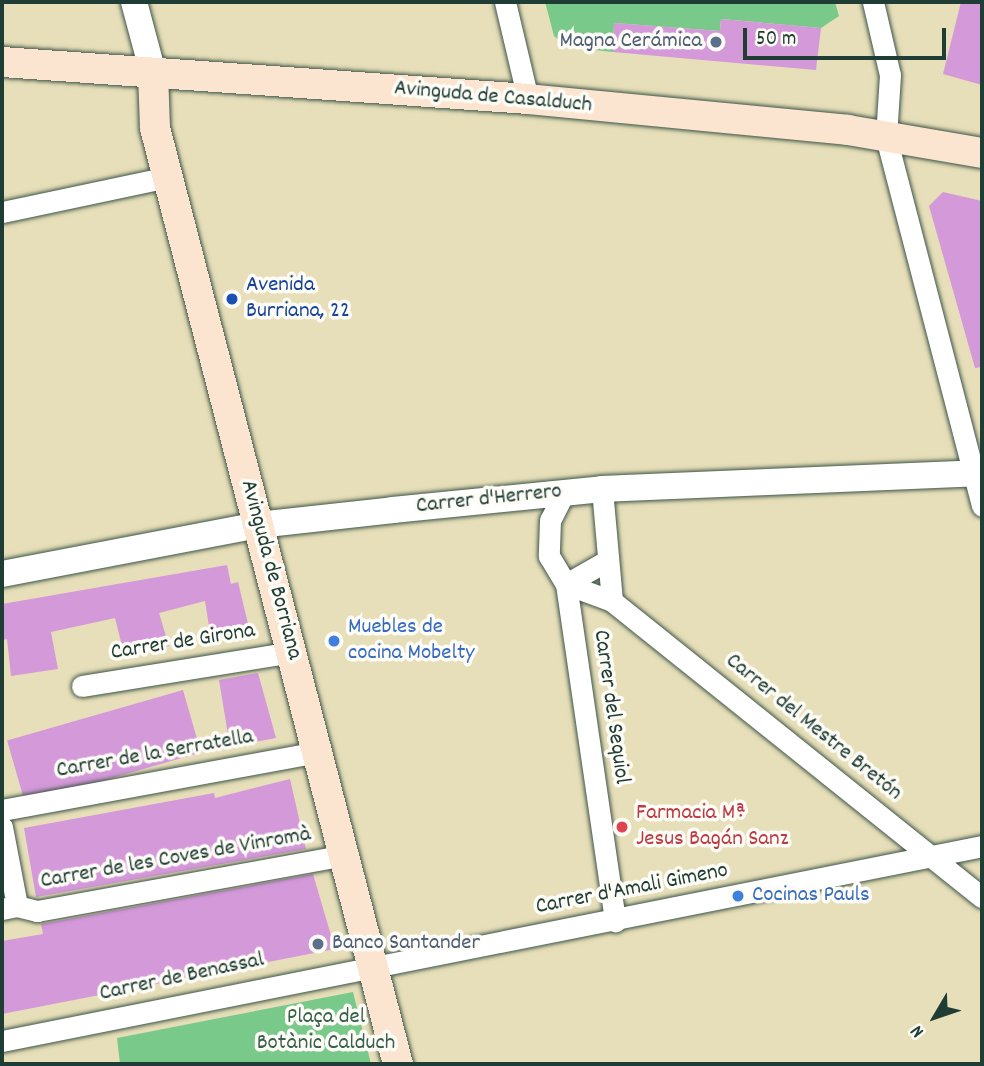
<!DOCTYPE html>
<meta charset="utf-8">
<style>
body{margin:0}
#map{position:relative;width:984px;height:1066px;overflow:hidden;background:#e7dfb9;font-family:Dekko,sans-serif}
div>[style]{position:absolute}
[style*='--x']{left:calc(var(--x)*1px);top:calc(var(--y)*1px);width:calc(var(--w)*1px);rotate:calc(var(--a)*1deg)}
.green>*{inset:0;background:#79c98a}
.building>*{inset:0;background:#d499d9;transform-origin:0 0}
.roads{filter:drop-shadow(0 0 2px #3d5548) drop-shadow(0 0 2px #3d5548)}
.minor>*{height:21px;margin:-10.5px;padding:0 10.5px;transform-origin:10.5px;border-radius:10.5px;background:#fff}
.tertiary>*{height:26px;margin:-13px;padding:0 13px;transform-origin:13px;border-radius:13px;background:#fff}
.secondary>*{height:30px;margin:-15px;padding:0 15px;transform-origin:15px;border-radius:15px;background:#fce5d0}
.dots>*{width:19px;height:19px;translate:-50% -50%;box-sizing:border-box;border:4px solid #fdfcf7;border-radius:50%}
span{translate:-50% -50%;white-space:nowrap;text-align:center;line-height:1.15;-webkit-text-stroke:7px #fdfcf7;paint-order:stroke}
.service-label{font-size:23px;color:#4e5e75}
.right{translate:-100% -50%;text-align:right}
.left{translate:0 -50%;text-align:left}
.street-label{font-size:23px;color:#1f3d34}
.transit-label{font-size:23px;color:#164399}
.shop-label{font-size:23px;color:#366cbe}
.health-label{font-size:23px;color:#be3a42}
.park-label{font-size:23px;color:#36604a}
.frame{position:absolute;inset:0;border:4px solid #1f3d34;pointer-events:none}
.north{position:absolute;left:900px;top:982px;width:70px;height:70px;-webkit-text-stroke:5px #fdfcf7;paint-order:stroke;rotate:231deg;font-size:19px;font-weight:700;line-height:28px;text-align:center;color:#1f3d34}
.north::after{content:'';display:block;margin:auto;width:24px;height:32px;background:#1f3d34;clip-path:polygon(50% 0,100% 100%,50% 72%,0 100%)}
.scale{position:absolute;left:743px;top:28px;width:203px;height:32px;box-sizing:border-box;border:4px solid #1f3d34;border-top:0;padding-left:9px;font-size:21px;line-height:24px;white-space:nowrap;color:#1f3d34;-webkit-text-stroke:5px #fdfcf7;paint-order:stroke}
</style>
<div id="map">
<div class="green">
<div style="clip-path:polygon(545px 2px,835px 2px,839px 16px,821px 28px,721px 19px,720px 31px,614px 23px,613px 52px,567px 47px,554px 36px)"></div>
<div style="clip-path:polygon(353px 992px,371px 1064px,120px 1064px,117px 1038px)"></div>
</div>
<div class="building">
<div style="clip-path:polygon(961px 2px,982px 2px,982px 85px,943px 74px)"></div>
<div style="clip-path:polygon(721px 19px,821px 28px,816px 70px,613px 52px,614px 23px,720px 31px)"></div>
<div style="clip-path:polygon(943px 192px,982px 201px,982px 367px,975px 368px,929px 206px)"></div>
<div style="clip-path:polygon(227px 565px,231px 584px,238px 582px,250px 632px,211px 639px,205px 601px,159px 613px,169px 646px,124px 654px,115px 618px,51px 632px,58px 669px,11px 676px,7px 639px,2px 640px,2px 604px)"></div>
<div style="clip-path:polygon(258px 673px,276px 738px,230px 747px,219px 680px)"></div>
<div style="left:183px;top:690px;width:65px;height:183px;rotate:74deg"></div>
<div style="clip-path:polygon(290px 779px,306px 849px,36px 897px,24px 828px,214px 793px,215px 798px)"></div>
<div style="clip-path:polygon(313px 874px,335px 949px,2px 1014px,2px 941px,43px 934px,41px 924px)"></div>
</div>
<div class="roads">
<div class="minor">
<div style="--x:505;--y:2;--w:100;--a:76.7"></div>
<div style="--x:873;--y:2;--w:75;--a:76.9"></div>
<div style="--x:890;--y:75;--w:62;--a:93.7"></div>
<div style="--x:886;--y:137;--w:381;--a:75.4"></div>
<div style="--x:2;--y:212;--w:170;--a:-11.9"></div>
<div style="--x:602;--y:489;--w:112;--a:84.9"></div>
<div style="--x:564;--y:493;--w:30;--a:117"></div>
<div style="--x:550;--y:520;--w:36;--a:92"></div>
<div style="--x:549;--y:556;--w:33;--a:59"></div>
<div style="--x:566;--y:584;--w:49;--a:20.3"></div>
<div style="--x:612;--y:601;--w:474;--a:38.7"></div>
<div style="--x:608;--y:560;--w:48;--a:150.3"></div>
<div style="--x:566;--y:584;--w:341;--a:81.7"></div>
<div style="--x:82;--y:686;--w:213;--a:-9.2"></div>
<div style="--x:2;--y:810;--w:321;--a:-10.4"></div>
<div style="--x:2;--y:827;--w:80;--a:79.2"></div>
<div style="--x:17;--y:906;--w:15;--a:169"></div>
<div style="--x:17;--y:906;--w:21;--a:14"></div>
<div style="--x:37;--y:911;--w:312;--a:-10.3"></div>
<div style="--x:2;--y:1041;--w:999;--a:-11.25"></div>
</div>
<div class="tertiary">
<div style="--x:134;--y:2;--w:73;--a:75"></div>
<div style="--x:2;--y:574;--w:261;--a:-10.8"></div>
<div style="--x:258;--y:525;--w:136;--a:-6.3"></div>
<div style="--x:393;--y:510;--w:210;--a:-5.7"></div>
<div style="--x:602;--y:489;--w:380;--a:-2.4"></div>
</div>
<div class="secondary">
<div style="--x:2;--y:62;--w:527;--a:4.02"></div>
<div style="--x:528;--y:99;--w:321;--a:5.5"></div>
<div style="--x:848;--y:130;--w:136;--a:9.7"></div>
<div style="--x:153;--y:73;--w:55;--a:87.9"></div>
<div style="--x:155;--y:128;--w:967;--a:75.45"></div>
</div>
</div>
<div class="dots">
<div style="left:716px;top:42px;background:#5c6f8a"></div>
<div style="left:232px;top:299px;background:#1a4fb4"></div>
<div style="left:334px;top:641px;background:#3f7fe0"></div>
<div style="left:622px;top:827px;background:#e0444e"></div>
<div style="left:738px;top:896px;background:#3f7fe0"></div>
<div style="left:318px;top:944px;background:#5c6f8a"></div>
</div>
<div class="service-label">
<span class="right" style="left:702px;top:42px">Magna Cerámica</span>
<span class="left" style="left:332px;top:944px">Banco Santander</span>
</div>
<div class="street-label">
<span style="left:493px;top:98px;rotate:5deg">Avinguda de Casalduch</span>
<span style="left:489px;top:500px;rotate:-6deg">Carrer d'Herrero</span>
<span style="left:270px;top:570px;rotate:75deg">Avinguda de Borriana</span>
<span style="left:183px;top:643px;rotate:-9deg">Carrer de Girona</span>
<span style="left:610px;top:707px;rotate:82deg">Carrer del Sequiol</span>
<span style="left:813px;top:728px;rotate:39deg">Carrer del Mestre Bretón</span>
<span style="left:155px;top:755px;rotate:-10deg">Carrer de la Serratella</span>
<span style="left:176px;top:859px;rotate:-10deg">Carrer de les Coves de Vinromà</span>
<span style="left:632px;top:890px;rotate:-11deg">Carrer d'Amali Gimeno</span>
<span style="left:182px;top:978px;rotate:-12deg">Carrer de Benassal</span>
</div>
<div class="transit-label">
<span class="left" style="left:246px;top:299px">Avenida<br>Burriana, 22</span>
</div>
<div class="shop-label">
<span class="left" style="left:348px;top:641px">Muebles de<br>cocina Mobelty</span>
<span class="left" style="left:752px;top:896px">Cocinas Pauls</span>
</div>
<div class="health-label">
<span class="left" style="left:636px;top:827px">Farmacia Mª<br>Jesus Bagán Sanz</span>
</div>
<div class="park-label">
<span style="left:326px;top:1031px">Plaça del<br>Botànic Calduch</span>
</div>
<div class="frame"></div>
<div class="north">N</div>
<div class="scale">50 m</div>
</div>
